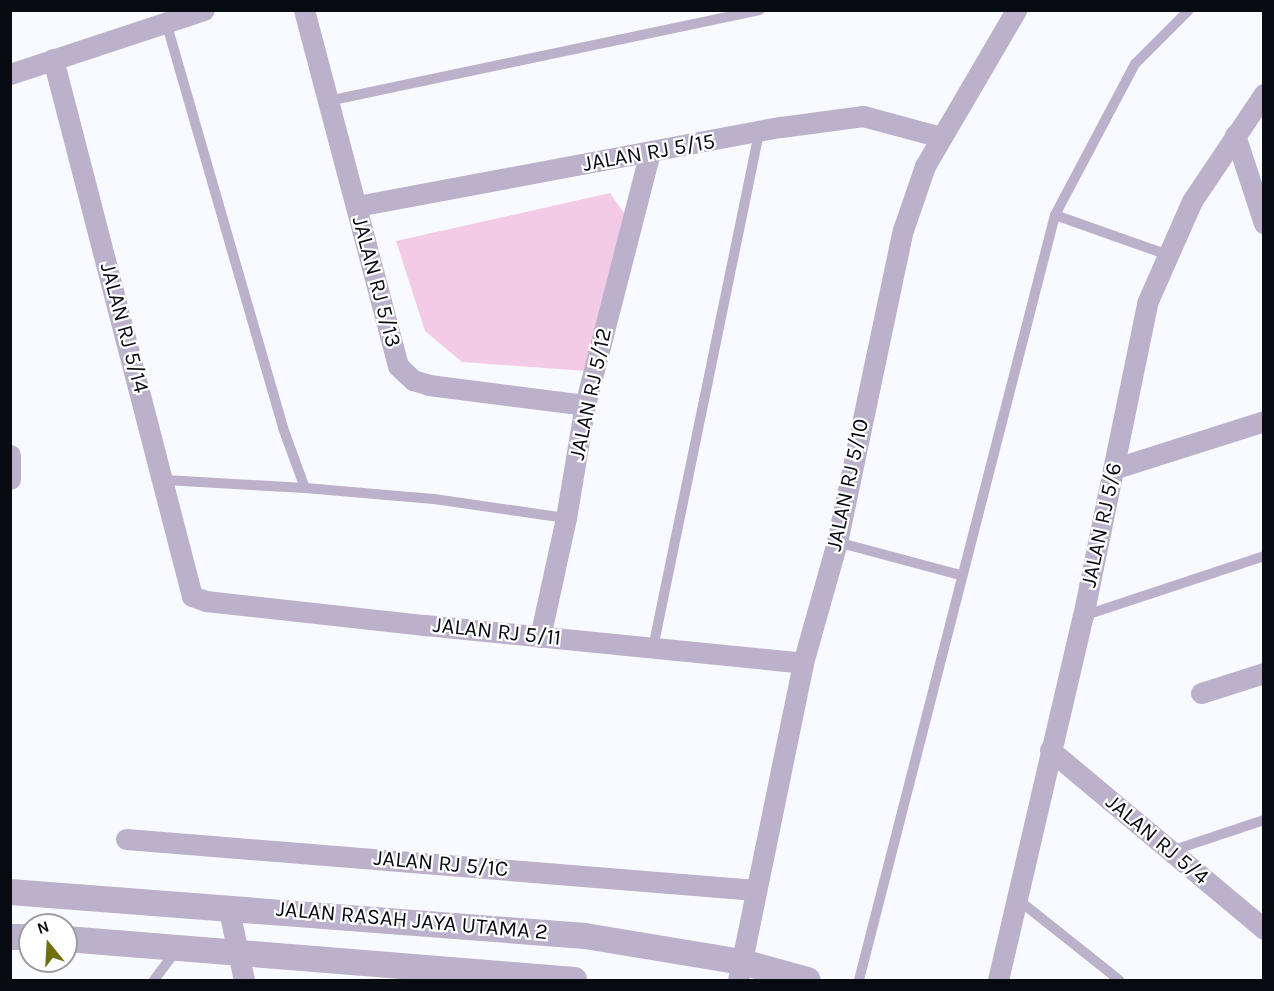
<!DOCTYPE html>
<style>
body{margin:0}
#map{position:relative;width:1274px;height:991px;overflow:hidden;background:#f9faff;font-family:Karla,sans-serif}
div>[style]{position:absolute}
[style*='--x']{left:calc(var(--x)*1px);top:calc(var(--y)*1px);width:calc(var(--w)*1px);rotate:calc(var(--a)*1deg)}
.green>*{inset:0;background:#f4cbe7}
.service>*{height:10px;margin:-5px;padding:0 5px;transform-origin:5px;border-radius:5px;background:#bcb1cb}
.minor>*{height:21px;margin:-10.5px;padding:0 10.5px;transform-origin:10.5px;border-radius:10.5px;background:#bcb1cb}
.tertiary>*{height:26px;margin:-13px;padding:0 13px;transform-origin:13px;border-radius:13px;background:#bcb1cb}
span{translate:-50% -50%;white-space:nowrap;text-align:center;line-height:1.15;-webkit-text-stroke:4.5px #fff;paint-order:stroke}
.street-label{font-size:22px;color:#090b13}
.frame{position:absolute;inset:0;border:12px solid #090b13;pointer-events:none}
.north{position:absolute;left:18px;top:913px;width:60px;height:60px;box-sizing:border-box;background:#fff;border:2px solid #9d9da1;border-radius:50%;rotate:342deg;font-size:16px;font-weight:700;line-height:24px;text-align:center;color:#090b13}
.north::after{content:'';display:block;margin:auto;width:21px;height:27px;background:#707012;clip-path:polygon(50% 0,100% 100%,50% 72%,0 100%)}
</style>
<div id="map">
<div class="green">
<div style="clip-path:polygon(610px 193px,628px 219px,586px 371px,462px 362px,425px 331px,396px 241px)"></div>
</div>
<div class="service">
<div style="--x:166;--y:22;--w:423;--a:73.9"></div>
<div style="--x:283;--y:428;--w:64;--a:69.9"></div>
<div style="--x:305;--y:488;--w:129;--a:4.9"></div>
<div style="--x:434;--y:499;--w:133;--a:8.2"></div>
<div style="--x:328;--y:101;--w:441;--a:-11.9"></div>
<div style="--x:1055;--y:215;--w:120;--a:19.5"></div>
<div style="--x:165;--y:480;--w:140;--a:3.3"></div>
<div style="--x:837;--y:542;--w:127;--a:15"></div>
<div style="--x:1083;--y:616;--w:191;--a:-18.3"></div>
<div style="--x:653;--y:648;--w:526;--a:-78.37"></div>
<div style="--x:1171;--y:851;--w:98;--a:-18.4"></div>
<div style="--x:1016;--y:898;--w:132;--a:38.5"></div>
<div style="--x:154;--y:980;--w:38;--a:-53"></div>
<div style="--x:859;--y:980;--w:790;--a:-75.63"></div>
<div style="--x:1055;--y:215;--w:171;--a:-62.1"></div>
<div style="--x:1135;--y:64;--w:76;--a:-45"></div>
</div>
<div class="minor">
<div style="--x:304;--y:10;--w:368;--a:75.2"></div>
<div style="--x:398;--y:366;--w:21;--a:43"></div>
<div style="--x:413;--y:380;--w:17;--a:17"></div>
<div style="--x:429;--y:385;--w:157;--a:7.3"></div>
<div style="--x:53;--y:59;--w:555;--a:75.49"></div>
<div style="--x:192;--y:596;--w:15;--a:20"></div>
<div style="--x:206;--y:601;--w:220;--a:6.3"></div>
<div style="--x:425;--y:625;--w:380;--a:5.7"></div>
<div style="--x:10;--y:74;--w:204;--a:-18.3"></div>
<div style="--x:1235;--y:135;--w:93;--a:71.8"></div>
<div style="--x:357;--y:206;--w:431;--a:-10.6"></div>
<div style="--x:781;--y:127;--w:83;--a:-7.6"></div>
<div style="--x:863;--y:116;--w:81;--a:15.1"></div>
<div style="--x:10;--y:455;--w:24;--a:90"></div>
<div style="--x:1113;--y:469;--w:158;--a:-17.6"></div>
<div style="--x:540;--y:637;--w:122;--a:-77.7"></div>
<div style="--x:566;--y:518;--w:115;--a:-80.5"></div>
<div style="--x:585;--y:405;--w:261;--a:-75.6"></div>
<div style="--x:1201;--y:693;--w:66;--a:-17.6"></div>
<div style="--x:1050;--y:750;--w:279;--a:39.9"></div>
<div style="--x:126;--y:839;--w:632;--a:4.63"></div>
<div style="--x:228;--y:906;--w:76;--a:77.8"></div>
<div style="--x:738;--y:980;--w:324;--a:-78.4"></div>
<div style="--x:803;--y:663;--w:126;--a:-74.3"></div>
<div style="--x:837;--y:542;--w:319;--a:-78.1"></div>
<div style="--x:903;--y:230;--w:68;--a:-71"></div>
<div style="--x:925;--y:166;--w:181;--a:-59.7"></div>
<div style="--x:998;--y:980;--w:374;--a:-76.9"></div>
<div style="--x:1083;--y:616;--w:319;--a:-78.4"></div>
<div style="--x:1147;--y:303;--w:111;--a:-66.2"></div>
<div style="--x:1192;--y:201;--w:129;--a:-56.1"></div>
</div>
<div class="tertiary">
<div style="--x:10;--y:892;--w:577;--a:4.38"></div>
<div style="--x:585;--y:936;--w:159;--a:9.4"></div>
<div style="--x:742;--y:962;--w:68;--a:15.3"></div>
<div style="--x:10;--y:937;--w:20;--a:0"></div>
<div style="--x:66;--y:939;--w:510;--a:4.61"></div>
</div>
<div class="street-label">
<span style="left:649px;top:153px;rotate:-10deg">JALAN RJ 5/15</span>
<span style="left:376px;top:282px;rotate:75deg">JALAN RJ 5/13</span>
<span style="left:124px;top:328px;rotate:75deg">JALAN RJ 5/14</span>
<span style="left:591px;top:394px;rotate:-78deg">JALAN RJ 5/12</span>
<span style="left:848px;top:485px;rotate:-78deg">JALAN RJ 5/10</span>
<span style="left:1102px;top:525px;rotate:-78deg">JALAN RJ 5/6</span>
<span style="left:497px;top:632px;rotate:6deg">JALAN RJ 5/11</span>
<span style="left:1157px;top:840px;rotate:40deg">JALAN RJ 5/4</span>
<span style="left:441px;top:864px;rotate:5deg">JALAN RJ 5/1C</span>
<span style="left:412px;top:921px;rotate:5deg">JALAN RASAH JAYA UTAMA 2</span>
</div>
<div class="frame"></div>
<div class="north">N</div>
</div>
